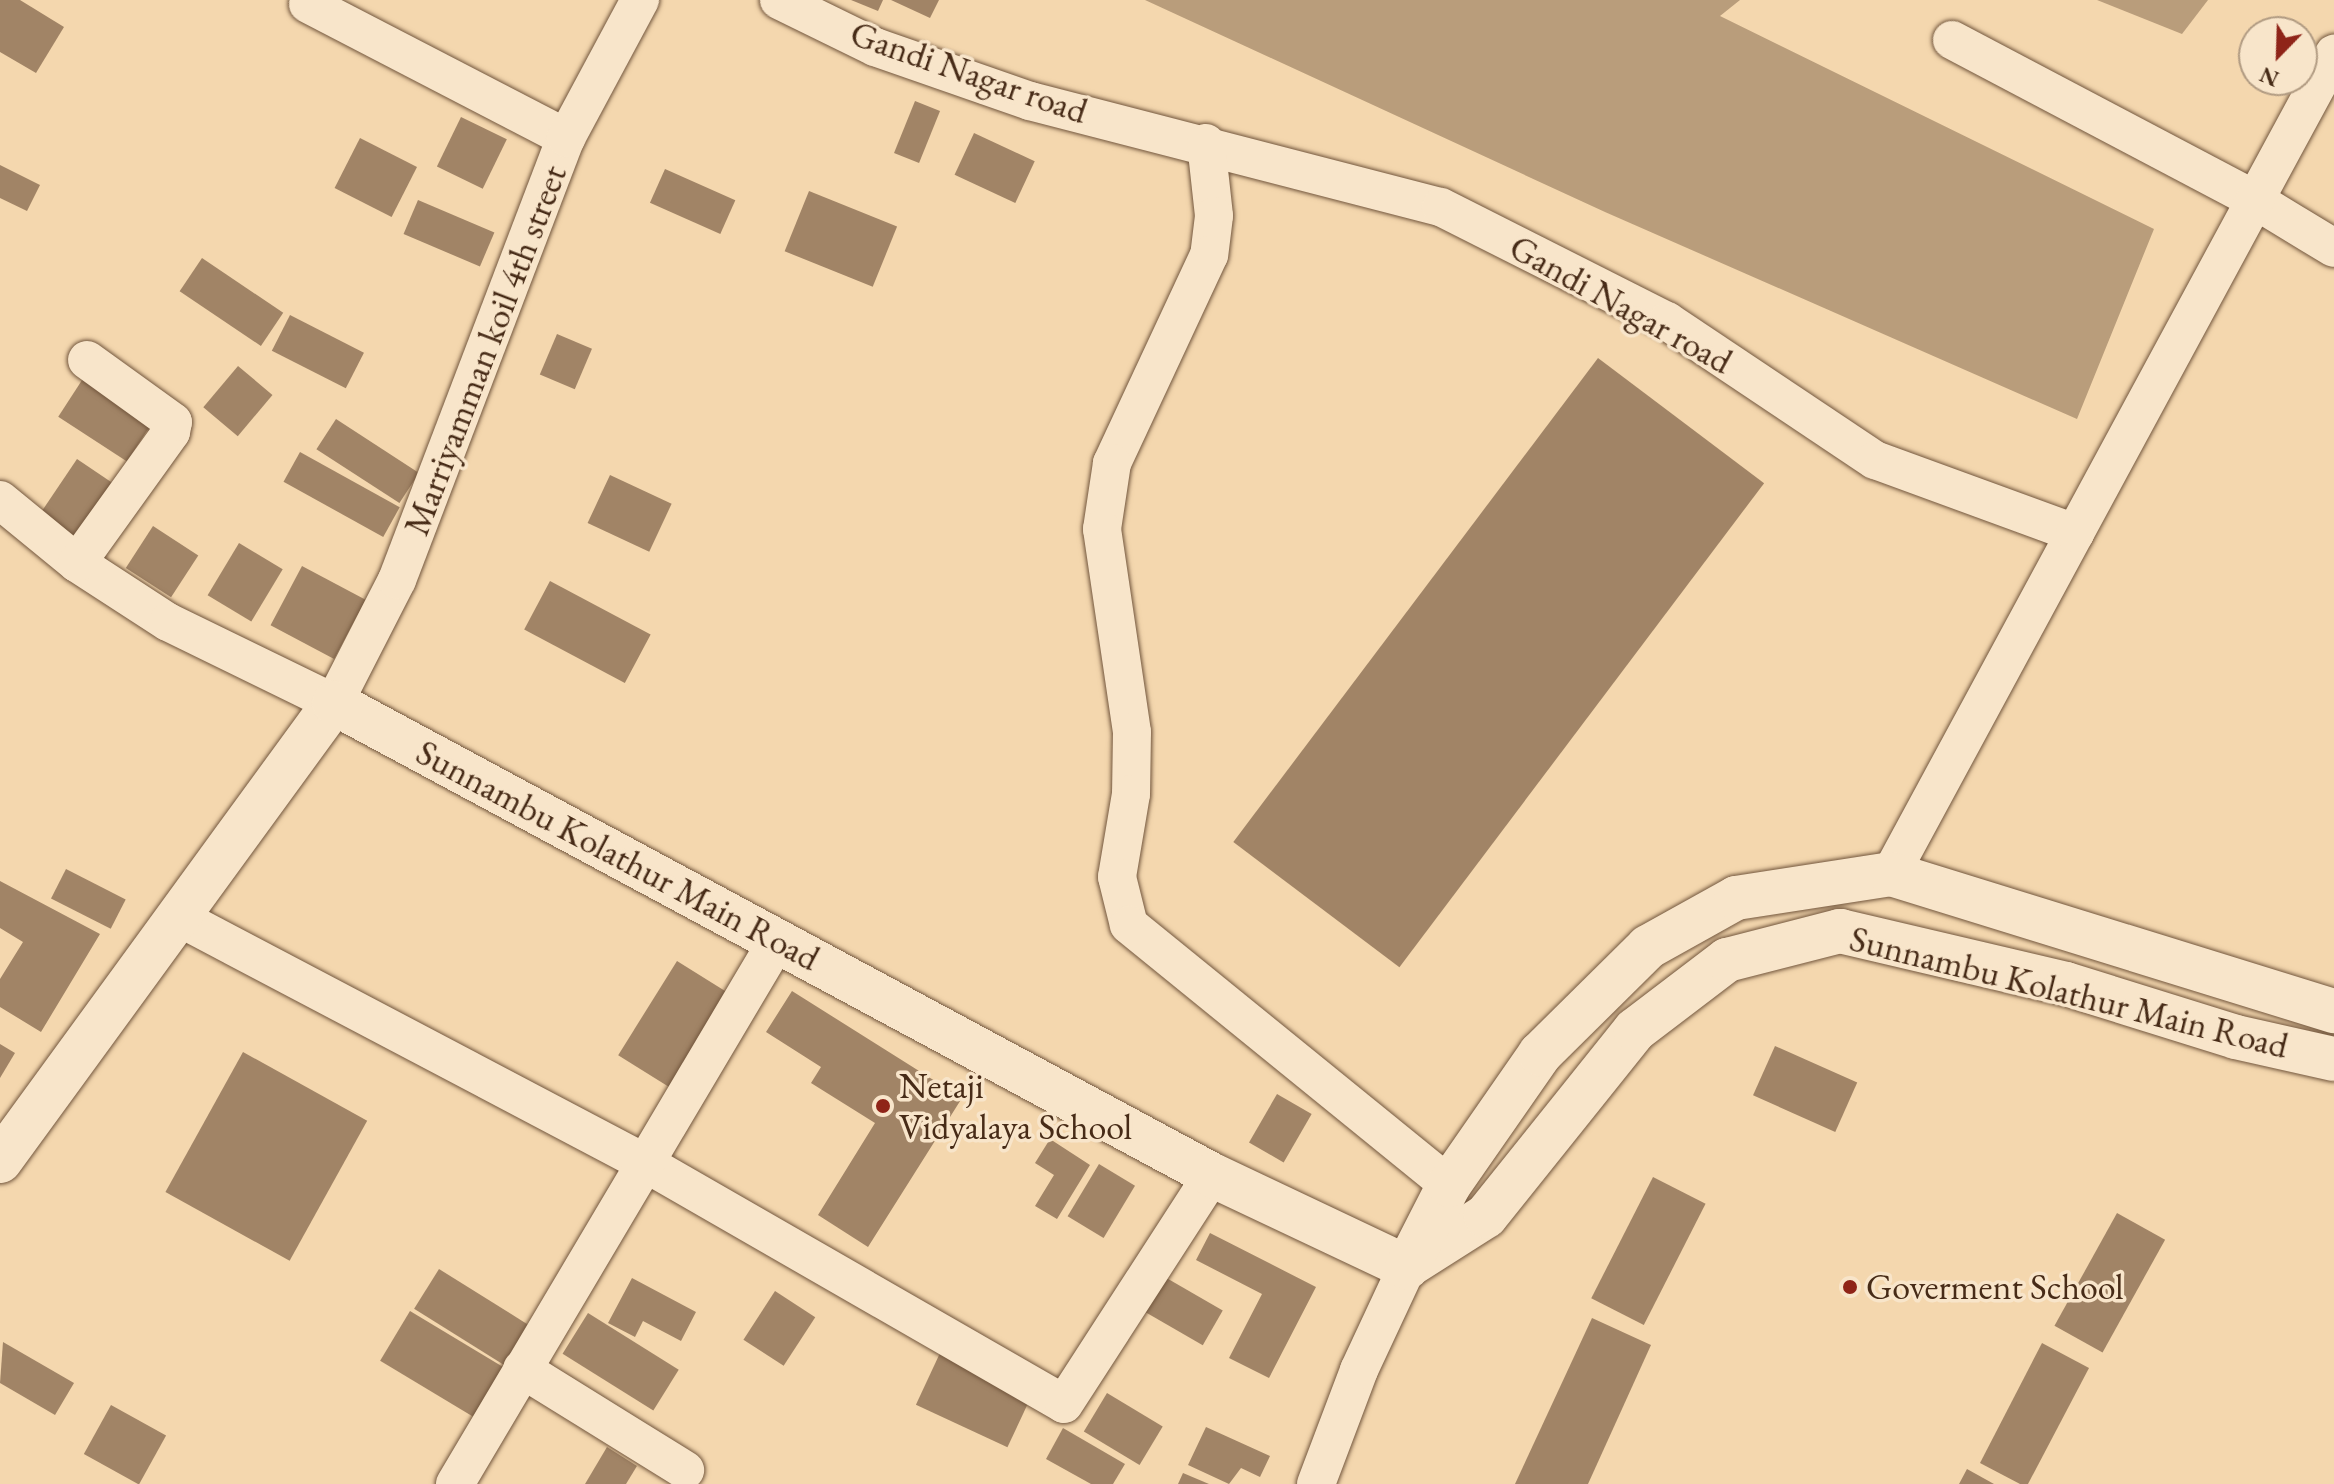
<!DOCTYPE html>
<style>
body{margin:0}
#map{position:relative;width:2334px;height:1484px;overflow:hidden;background:#f4d7ae;font-family:"EB Garamond",serif}
div>[style]{position:absolute}
[style*='--x']{left:calc(var(--x)*1px);top:calc(var(--y)*1px);width:calc(var(--w)*1px);rotate:calc(var(--a)*1deg)}
.water>*{inset:0;background:#b99d7b}
.building>*{inset:0;background:#a18466;transform-origin:0 0}
.roads{filter:drop-shadow(0 0 2px #72563d) drop-shadow(0 0 2px #72563d)}
.street>*{height:38px;margin:-19px;padding:0 19px;transform-origin:19px;border-radius:19px;background:#f8e5ca}
.secondary>*{height:44px;margin:-22px;padding:0 22px;transform-origin:22px;border-radius:22px;background:#f8e5ca}
.dots>*{width:22px;height:22px;translate:-50% -50%;box-sizing:border-box;border:4px solid #f8e5ca;border-radius:50%}
span{translate:-50% -50%;white-space:nowrap;text-align:center;line-height:1.15;-webkit-text-stroke:7px #f8e5ca;paint-order:stroke}
.street-label{font-size:36px;color:#472b17}
.poi-label{font-size:36px;color:#472b17}
.left{translate:0 -50%;text-align:left}
.north{position:absolute;left:2238px;top:16px;width:80px;height:80px;box-sizing:border-box;background:#f8e5ca;border:2px solid #b19b82;border-radius:50%;rotate:203deg;font-size:22px;font-weight:700;line-height:32px;text-align:center;color:#472b17}
.north::after{content:'';display:block;margin:auto;width:28px;height:36px;background:#8f2418;clip-path:polygon(50% 0,100% 100%,50% 72%,0 100%)}
</style>
<div id="map">
<div class="water">
<div style="clip-path:polygon(1145px 0,1740px 0,1720px 16px,2154px 229px,2077px 419px,1605px 212px)"></div>
<div style="clip-path:polygon(2097px 0,2208px 0,2182px 34px)"></div>
</div>
<div class="building">
<div style="clip-path:polygon(0 0,20px 0,64px 27px,36px 73px,0 52px)"></div>
<div style="clip-path:polygon(851px 0,883px 0,878px 11px)"></div>
<div style="clip-path:polygon(891px 0,939px 0,930px 18px)"></div>
<div style="left:915px;top:101px;width:27px;height:56px;rotate:22deg"></div>
<div style="left:461px;top:117px;width:51px;height:55px;rotate:26deg"></div>
<div style="left:974px;top:133px;width:67px;height:46px;rotate:25deg"></div>
<div style="left:360px;top:138px;width:64px;height:56px;rotate:27deg"></div>
<div style="clip-path:polygon(0 165px,40px 185px,27px 211px,0 198px)"></div>
<div style="left:665px;top:169px;width:77px;height:37px;rotate:24deg"></div>
<div style="left:809px;top:191px;width:95px;height:65px;rotate:22deg"></div>
<div style="left:418px;top:200px;width:83px;height:37px;rotate:23deg"></div>
<div style="left:202px;top:258px;width:98px;height:40px;rotate:34deg"></div>
<div style="left:290px;top:315px;width:83px;height:40px;rotate:27deg"></div>
<div style="left:557px;top:334px;width:38px;height:44px;rotate:23deg"></div>
<div style="left:1598px;top:358px;width:208px;height:606px;rotate:37deg"></div>
<div style="left:238px;top:366px;width:45px;height:54px;rotate:40deg"></div>
<div style="left:86px;top:374px;width:82px;height:51px;rotate:33deg"></div>
<div style="left:336px;top:419px;width:99px;height:36px;rotate:33deg"></div>
<div style="left:300px;top:452px;width:114px;height:34px;rotate:29deg"></div>
<div style="left:77px;top:459px;width:42px;height:65px;rotate:34deg"></div>
<div style="left:610px;top:475px;width:68px;height:53px;rotate:25deg"></div>
<div style="left:153px;top:526px;width:54px;height:50px;rotate:33deg"></div>
<div style="left:239px;top:543px;width:51px;height:61px;rotate:31deg"></div>
<div style="left:302px;top:566px;width:72px;height:67px;rotate:28deg"></div>
<div style="left:550px;top:581px;width:114px;height:55px;rotate:28deg"></div>
<div style="left:66px;top:869px;width:67px;height:33px;rotate:27deg"></div>
<div style="clip-path:polygon(0 881px,100px 934px,41px 1032px,0 1007px,0 979px,23px 942px,0 928px)"></div>
<div style="left:677px;top:961px;width:60px;height:111px;rotate:32deg"></div>
<div style="clip-path:polygon(792px 991px,962px 1098px,868px 1247px,818px 1215px,875px 1123px,811px 1083px,821px 1067px,766px 1032px)"></div>
<div style="clip-path:polygon(0 1044px,15px 1053px,0 1078px)"></div>
<div style="left:1775px;top:1046px;width:90px;height:54px;rotate:24deg"></div>
<div style="left:243px;top:1052px;width:142px;height:160px;rotate:29deg"></div>
<div style="left:1277px;top:1094px;width:40px;height:56px;rotate:30deg"></div>
<div style="clip-path:polygon(1050px 1139px,1090px 1165px,1057px 1219px,1035px 1206px,1054px 1175px,1035px 1163px)"></div>
<div style="left:1099px;top:1164px;width:42px;height:61px;rotate:31deg"></div>
<div style="left:1653px;top:1177px;width:59px;height:136px;rotate:27deg"></div>
<div style="left:2117px;top:1213px;width:55px;height:129px;rotate:29deg"></div>
<div style="clip-path:polygon(1210px 1233px,1316px 1287px,1269px 1378px,1229px 1358px,1262px 1294px,1196px 1260px)"></div>
<div style="left:439px;top:1269px;width:107px;height:47px;rotate:32deg"></div>
<div style="left:1163px;top:1276px;width:69px;height:40px;rotate:30deg"></div>
<div style="clip-path:polygon(632px 1278px,696px 1312px,681px 1341px,643px 1321px,635px 1337px,608px 1323px)"></div>
<div style="left:775px;top:1291px;width:48px;height:58px;rotate:33deg"></div>
<div style="left:410px;top:1311px;width:112px;height:58px;rotate:31deg"></div>
<div style="left:588px;top:1313px;width:107px;height:48px;rotate:32deg"></div>
<div style="clip-path:polygon(1592px 1318px,1651px 1345px,1588px 1484px,1515px 1484px)"></div>
<div style="clip-path:polygon(3px 1342px,74px 1383px,55px 1415px,0 1383px)"></div>
<div style="clip-path:polygon(2042px 1343px,2089px 1368px,2028px 1484px,2020px 1484px,1980px 1463px)"></div>
<div style="left:940px;top:1353px;width:101px;height:57px;rotate:25deg"></div>
<div style="left:1107px;top:1393px;width:65px;height:45px;rotate:31deg"></div>
<div style="left:111px;top:1405px;width:63px;height:56px;rotate:29deg"></div>
<div style="clip-path:polygon(1206px 1427px,1270px 1456px,1260px 1477px,1241px 1468px,1229px 1484px,1188px 1465px)"></div>
<div style="clip-path:polygon(1063px 1428px,1125px 1464px,1113px 1484px,1091px 1484px,1046px 1459px)"></div>
<div style="clip-path:polygon(607px 1447px,637px 1466px,626px 1484px,585px 1484px)"></div>
<div style="clip-path:polygon(1967px 1469px,1994px 1484px,1959px 1484px)"></div>
<div style="clip-path:polygon(1183px 1473px,1209px 1484px,1178px 1484px)"></div>
</div>
<div class="roads">
<div class="street">
<div style="--x:779;--y:0;--w:107;--a:26.1"></div>
<div style="--x:875;--y:47;--w:164;--a:19.2"></div>
<div style="--x:1030;--y:101;--w:424;--a:14.5"></div>
<div style="--x:1441;--y:207;--w:253;--a:26.8"></div>
<div style="--x:1667;--y:321;--w:250;--a:33.8"></div>
<div style="--x:1875;--y:460;--w:213;--a:20.1"></div>
<div style="--x:2075;--y:533;--w:387;--a:118.4"></div>
<div style="--x:308;--y:4;--w:291;--a:27.4"></div>
<div style="--x:1952;--y:40;--w:343;--a:27.8"></div>
<div style="--x:2255;--y:200;--w:92;--a:31.3"></div>
<div style="--x:1206;--y:143;--w:73;--a:83.7"></div>
<div style="--x:1214;--y:216;--w:39;--a:97"></div>
<div style="--x:1209;--y:255;--w:230;--a:115"></div>
<div style="--x:1112;--y:463;--w:67;--a:98.6"></div>
<div style="--x:1102;--y:529;--w:205;--a:81.6"></div>
<div style="--x:1132;--y:732;--w:62;--a:90.9"></div>
<div style="--x:1131;--y:794;--w:84;--a:99.6"></div>
<div style="--x:1117;--y:877;--w:49;--a:76"></div>
<div style="--x:1129;--y:925;--w:412;--a:39.1"></div>
<div style="--x:0;--y:500;--w:99;--a:39.3"></div>
<div style="--x:77;--y:563;--w:108;--a:33"></div>
<div style="--x:168;--y:622;--w:185;--a:26"></div>
<div style="--x:334;--y:703;--w:138;--a:-62.9"></div>
<div style="--x:397;--y:580;--w:473;--a:-69.1"></div>
<div style="--x:566;--y:138;--w:157;--a:-61.8"></div>
<div style="--x:2075;--y:533;--w:545;--a:-61.6"></div>
<div style="--x:77;--y:563;--w:161;--a:-54.3"></div>
<div style="--x:171;--y:432;--w:10;--a:-79"></div>
<div style="--x:173;--y:422;--w:106;--a:-144.2"></div>
<div style="--x:178;--y:917;--w:528;--a:27.78"></div>
<div style="--x:645;--y:1163;--w:483;--a:29.9"></div>
<div style="--x:1064;--y:1404;--w:273;--a:-57.1"></div>
<div style="--x:522;--y:1369;--w:192;--a:31.8"></div>
<div style="--x:455;--y:1484;--w:631;--a:-59.33"></div>
<div style="--x:1316;--y:1484;--w:122;--a:-69.3"></div>
<div style="--x:1359;--y:1370;--w:114;--a:-65"></div>
</div>
<div class="secondary">
<div style="--x:0;--y:1161;--w:567;--a:-53.9"></div>
<div style="--x:334;--y:703;--w:997;--a:28.26"></div>
<div style="--x:1212;--y:1175;--w:216;--a:25.3"></div>
<div style="--x:1409;--y:1265;--w:91;--a:-32.5"></div>
<div style="--x:1486;--y:1216;--w:238;--a:-51.3"></div>
<div style="--x:1635;--y:1030;--w:116;--a:-37.3"></div>
<div style="--x:1727;--y:960;--w:117;--a:-14.4"></div>
<div style="--x:1840;--y:931;--w:232;--a:13.2"></div>
<div style="--x:2066;--y:984;--w:178;--a:17.3"></div>
<div style="--x:2236;--y:1037;--w:100;--a:12.7"></div>
<div style="--x:1407;--y:1267;--w:92;--a:-62.9"></div>
<div style="--x:1449;--y:1185;--w:160;--a:-55.2"></div>
<div style="--x:1540;--y:1054;--w:152;--a:-44.7"></div>
<div style="--x:1648;--y:947;--w:101;--a:-29.1"></div>
<div style="--x:1736;--y:898;--w:157;--a:-8.8"></div>
<div style="--x:1891;--y:874;--w:464;--a:17.2"></div>
</div>
</div>
<div class="dots">
<div style="left:883px;top:1106px;background:#8f2418"></div>
<div style="left:1850px;top:1287px;background:#8f2418"></div>
</div>
<div class="street-label">
<span style="left:969px;top:72px;rotate:19deg">Gandi Nagar road</span>
<span style="left:1621px;top:304px;rotate:29deg">Gandi Nagar road</span>
<span style="left:485px;top:350px;rotate:-69deg">Marriyamman koil 4th street</span>
<span style="left:618px;top:855px;rotate:28deg">Sunnambu Kolathur Main Road</span>
<span style="left:2069px;top:992px;rotate:14deg">Sunnambu Kolathur Main Road</span>
</div>
<div class="poi-label">
<span class="left" style="left:899px;top:1106px">Netaji<br>Vidyalaya School</span>
<span class="left" style="left:1866px;top:1287px">Goverment School</span>
</div>
<div class="north">N</div>
</div>
